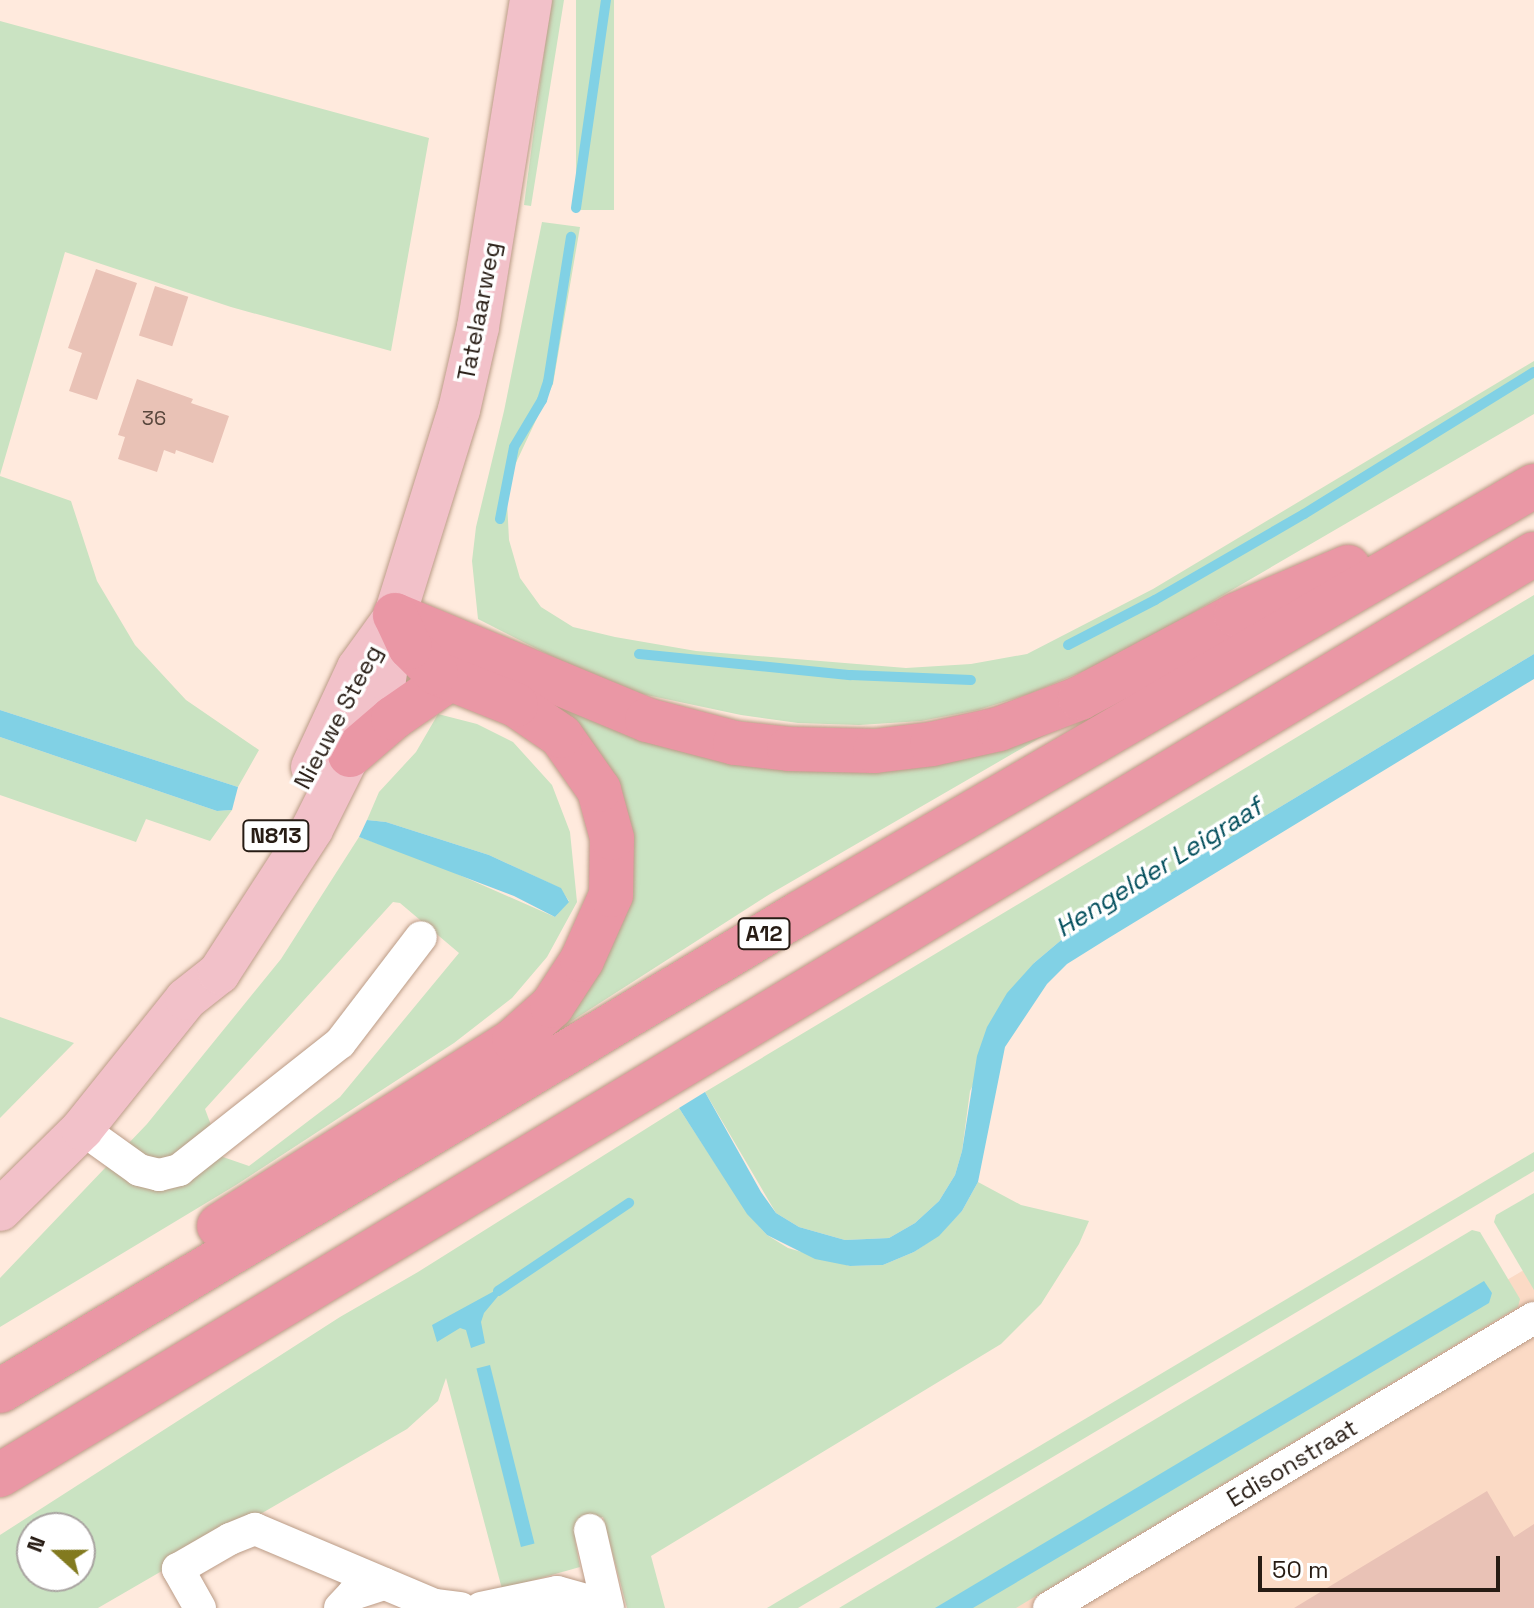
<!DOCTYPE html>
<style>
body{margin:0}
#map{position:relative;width:1534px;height:1608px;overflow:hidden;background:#ffeadd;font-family:"Space Grotesk",sans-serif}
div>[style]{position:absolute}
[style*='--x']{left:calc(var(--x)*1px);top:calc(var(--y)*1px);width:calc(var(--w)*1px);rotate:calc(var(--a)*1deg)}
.built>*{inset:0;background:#fbdac5}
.green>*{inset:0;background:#cae3c2;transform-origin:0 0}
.water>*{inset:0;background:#81d1e5;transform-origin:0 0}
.stream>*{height:10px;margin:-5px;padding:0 5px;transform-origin:5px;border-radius:5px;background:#81d1e5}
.building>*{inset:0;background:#e9c2b6;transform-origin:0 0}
.roads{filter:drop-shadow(0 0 2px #bb9c87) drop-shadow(0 0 2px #bb9c87)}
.minor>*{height:32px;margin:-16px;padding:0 16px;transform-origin:16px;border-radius:16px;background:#fff}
.major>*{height:42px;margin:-21px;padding:0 21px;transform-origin:21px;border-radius:21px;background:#f2c1c9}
.highway>*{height:44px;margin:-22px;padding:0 22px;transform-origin:22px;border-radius:22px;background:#ea97a5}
span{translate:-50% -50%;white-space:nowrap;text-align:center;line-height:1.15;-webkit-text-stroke:7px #fff;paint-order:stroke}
.number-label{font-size:20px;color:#58463c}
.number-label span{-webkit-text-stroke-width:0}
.shield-label span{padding:2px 6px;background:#fff;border:2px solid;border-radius:6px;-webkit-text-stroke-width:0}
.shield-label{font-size:22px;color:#271c14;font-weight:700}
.street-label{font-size:24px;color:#271c14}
.water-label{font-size:26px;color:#014d5b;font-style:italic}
.north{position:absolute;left:16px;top:1512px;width:80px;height:80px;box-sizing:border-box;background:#fff;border:2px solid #a9a4a1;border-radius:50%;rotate:291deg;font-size:22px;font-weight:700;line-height:32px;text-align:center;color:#271c14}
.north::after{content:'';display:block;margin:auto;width:28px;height:36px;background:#827a1f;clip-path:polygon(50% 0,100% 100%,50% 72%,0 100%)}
.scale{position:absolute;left:1258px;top:1556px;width:242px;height:36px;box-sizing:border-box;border:4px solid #271c14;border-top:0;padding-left:10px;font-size:24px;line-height:28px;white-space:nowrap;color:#271c14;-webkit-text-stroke:6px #fff;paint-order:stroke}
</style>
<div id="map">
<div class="built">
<div style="clip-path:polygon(1534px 1264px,1534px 1608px,948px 1608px,1490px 1290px)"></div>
</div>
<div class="green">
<div style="clip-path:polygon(551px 0,564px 0,531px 206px,524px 205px)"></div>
<div style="left:576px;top:0;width:38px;height:210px"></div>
<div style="clip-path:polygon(0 21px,429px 138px,391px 351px,231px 307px,65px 252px,0 475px)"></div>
<div style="clip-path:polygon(542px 222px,580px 227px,553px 384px,514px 467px,507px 501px,509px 540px,520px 578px,541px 607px,573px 627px,615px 637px,696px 651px,906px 668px,971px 664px,1027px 654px,1153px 589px,1534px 361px,1534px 414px,1189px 615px,1096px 666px,1029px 694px,978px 710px,921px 721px,859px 725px,798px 723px,741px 715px,642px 694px,567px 664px,478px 619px,472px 561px,476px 527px,504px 411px)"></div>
<div style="clip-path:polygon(0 476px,71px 501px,97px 581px,135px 645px,186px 700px,259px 750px,238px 787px,0 710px)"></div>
<div style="clip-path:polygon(1534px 595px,1534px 654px,1066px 936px,1034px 963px,970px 1091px,962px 1151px,955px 1175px,939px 1201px,915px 1223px,889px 1238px,845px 1240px,799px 1227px,776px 1213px,705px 1092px)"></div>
<div style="clip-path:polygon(508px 676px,725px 752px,1064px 724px,770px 894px,553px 1033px,625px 835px)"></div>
<div style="clip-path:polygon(evenodd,438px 714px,477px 724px,513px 742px,552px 785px,570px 832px,577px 902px,547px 957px,512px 998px,454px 1043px,236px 1185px,0 1327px,0 1278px,147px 1124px,281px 959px,359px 837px,430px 862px,555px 917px,569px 901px,560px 888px,489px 855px,386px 822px,367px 820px,379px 792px,416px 752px,438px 714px,393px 902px,400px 903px,459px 953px,340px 1097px,249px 1166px,223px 1157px,205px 1109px,393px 902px)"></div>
<div style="clip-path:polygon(0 737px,217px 811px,232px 810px,210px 841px,146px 819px,136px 842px,0 795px)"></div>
<div style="clip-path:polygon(0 1017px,74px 1043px,0 1118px)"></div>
<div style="clip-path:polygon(evenodd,679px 1108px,748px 1214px,767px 1235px,788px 1248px,850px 1266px,883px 1265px,914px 1252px,939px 1235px,962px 1211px,978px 1182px,1021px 1205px,1089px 1221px,1079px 1244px,1041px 1304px,1001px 1344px,651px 1556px,665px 1608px,627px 1608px,603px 1517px,590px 1520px,575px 1540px,580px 1567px,502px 1589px,446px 1378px,438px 1401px,407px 1429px,98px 1608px,0 1608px,0 1535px,340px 1317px,418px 1272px,679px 1108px,32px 1528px,80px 1528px,80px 1576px,32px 1576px,32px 1528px)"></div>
<div style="clip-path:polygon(1534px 1152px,1534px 1171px,1137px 1407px,798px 1608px,767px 1608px)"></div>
<div style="clip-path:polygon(1534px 1193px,1534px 1290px,1494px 1222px,1496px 1215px)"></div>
<div style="clip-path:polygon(1472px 1230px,1480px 1232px,1520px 1299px,1518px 1307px,1016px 1608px,839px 1608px)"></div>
</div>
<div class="water">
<div style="clip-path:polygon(1534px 654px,1534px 679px,1107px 939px,1067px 964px,1047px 984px,1005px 1047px,978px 1182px,962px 1211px,939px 1236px,914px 1252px,883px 1265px,850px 1266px,815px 1259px,767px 1235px,747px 1214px,679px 1108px,705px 1092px,761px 1192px,776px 1213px,799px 1227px,845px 1240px,889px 1238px,915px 1223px,939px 1201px,955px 1175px,962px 1151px,977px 1056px,987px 1027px,1007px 993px,1034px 963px,1066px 936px)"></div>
<div style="clip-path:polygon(0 710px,238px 787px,232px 810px,217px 811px,0 737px)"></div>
<div style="clip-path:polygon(367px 820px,386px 822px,489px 855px,561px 888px,569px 902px,555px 917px,514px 896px,359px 837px)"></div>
<div style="clip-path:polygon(1484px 1281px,1492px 1293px,1489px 1303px,973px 1608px,935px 1608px)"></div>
<div style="clip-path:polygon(509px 1283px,484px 1313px,481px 1322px,485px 1343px,471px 1348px,466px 1330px,460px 1328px,437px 1342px,432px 1325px)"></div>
<div style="left:490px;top:1365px;width:184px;height:14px;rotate:76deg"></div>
</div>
<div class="stream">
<div style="--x:576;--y:208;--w:210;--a:-81.8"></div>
<div style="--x:500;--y:519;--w:73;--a:-79"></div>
<div style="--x:514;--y:447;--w:55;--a:-59.2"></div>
<div style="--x:542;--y:400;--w:19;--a:-72"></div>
<div style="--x:548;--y:382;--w:147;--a:-81"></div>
<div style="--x:1068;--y:645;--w:98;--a:-27.3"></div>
<div style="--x:1155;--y:600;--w:172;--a:-30"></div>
<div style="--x:1304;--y:514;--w:270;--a:-31.7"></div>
<div style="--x:639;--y:654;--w:213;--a:5.7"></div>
<div style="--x:851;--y:675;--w:120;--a:2.4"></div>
<div style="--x:498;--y:1291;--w:158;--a:-33.9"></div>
</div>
<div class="building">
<div style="clip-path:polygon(96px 269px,137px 283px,97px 400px,69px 391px,82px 353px,68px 348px)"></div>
<div style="left:155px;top:286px;width:35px;height:52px;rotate:18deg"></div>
<div style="clip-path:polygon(137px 379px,193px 399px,191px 403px,229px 416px,213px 463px,176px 450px,175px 454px,164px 450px,157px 472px,118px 459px,125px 437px,118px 435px)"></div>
<div style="clip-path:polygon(1487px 1491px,1514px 1537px,1534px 1524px,1534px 1608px,1294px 1608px)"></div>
</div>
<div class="roads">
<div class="minor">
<div style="--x:82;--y:1129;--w:70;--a:35.7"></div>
<div style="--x:139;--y:1170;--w:21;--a:14"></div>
<div style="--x:159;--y:1175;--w:21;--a:-14"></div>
<div style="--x:179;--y:1170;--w:205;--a:-38.3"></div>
<div style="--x:340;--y:1043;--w:133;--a:-52.6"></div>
<div style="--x:590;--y:1530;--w:80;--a:77"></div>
<div style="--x:200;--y:1608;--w:45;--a:-119.4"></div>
<div style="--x:178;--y:1569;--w:60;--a:-30"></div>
<div style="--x:230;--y:1539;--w:27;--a:-22"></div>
<div style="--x:255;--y:1529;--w:195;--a:22.9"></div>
<div style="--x:435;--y:1605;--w:26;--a:7"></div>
<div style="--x:340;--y:1608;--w:19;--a:-47"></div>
<div style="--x:353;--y:1594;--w:33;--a:-18"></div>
<div style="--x:481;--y:1608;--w:78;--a:-11.9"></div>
<div style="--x:557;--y:1592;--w:52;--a:15.6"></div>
<div style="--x:1049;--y:1608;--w:565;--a:-30.88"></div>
</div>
<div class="major">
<div style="--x:312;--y:767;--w:109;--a:-65.1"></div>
<div style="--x:358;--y:668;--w:53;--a:-54.2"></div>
<div style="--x:0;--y:1210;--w:115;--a:-44.6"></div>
<div style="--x:82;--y:1129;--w:166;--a:-51.3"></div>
<div style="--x:186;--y:999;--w:42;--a:-38.2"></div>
<div style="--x:219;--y:973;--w:171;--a:-57.1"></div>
<div style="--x:312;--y:829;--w:148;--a:-63.4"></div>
<div style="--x:378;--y:697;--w:19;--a:-69"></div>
<div style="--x:385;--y:679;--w:65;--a:-81.1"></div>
<div style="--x:395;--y:615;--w:215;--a:-72.7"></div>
<div style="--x:459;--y:410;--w:85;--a:-77.1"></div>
<div style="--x:478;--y:327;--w:331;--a:-80.8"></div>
</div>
<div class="highway">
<div style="--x:395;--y:615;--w:273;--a:22.6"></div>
<div style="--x:647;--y:720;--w:91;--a:14.6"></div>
<div style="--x:735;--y:743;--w:54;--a:6.3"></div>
<div style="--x:789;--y:749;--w:86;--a:1.3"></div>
<div style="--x:875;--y:751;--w:57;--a:-7"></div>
<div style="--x:932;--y:744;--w:69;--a:-12.6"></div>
<div style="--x:999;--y:729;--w:87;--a:-20.9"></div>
<div style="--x:1080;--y:698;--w:177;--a:-28"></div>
<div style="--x:1236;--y:615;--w:122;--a:-23.2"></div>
<div style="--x:350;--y:755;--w:57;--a:-40.7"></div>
<div style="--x:393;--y:718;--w:67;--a:-34.6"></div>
<div style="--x:219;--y:1226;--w:349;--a:-32.2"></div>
<div style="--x:514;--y:1040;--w:51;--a:-41.8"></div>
<div style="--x:552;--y:1006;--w:55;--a:-56.9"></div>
<div style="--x:582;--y:960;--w:71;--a:-66"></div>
<div style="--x:611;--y:895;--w:57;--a:-89"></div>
<div style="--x:612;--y:838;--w:50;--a:-105.2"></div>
<div style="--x:599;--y:790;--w:66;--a:-125.1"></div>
<div style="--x:561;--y:736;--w:55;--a:-145.4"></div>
<div style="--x:516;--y:705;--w:86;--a:-158.2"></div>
<div style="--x:436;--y:673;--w:37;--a:-135"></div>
<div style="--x:410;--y:647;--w:35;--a:-115"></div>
<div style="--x:0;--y:1391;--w:932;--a:-30.86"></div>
<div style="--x:800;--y:913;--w:849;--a:-30.19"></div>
<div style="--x:0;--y:1475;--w:1789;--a:-30.98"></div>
</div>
</div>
<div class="number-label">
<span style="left:154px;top:418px">36</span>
</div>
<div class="shield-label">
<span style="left:276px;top:836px">N813</span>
<span style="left:764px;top:934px">A12</span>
</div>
<div class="street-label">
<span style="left:479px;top:311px;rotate:-79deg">Tatelaarweg</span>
<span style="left:338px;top:717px;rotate:-62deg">Nieuwe Steeg</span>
<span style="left:1292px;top:1463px;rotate:-31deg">Edisonstraat</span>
</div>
<div class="water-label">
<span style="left:1159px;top:868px;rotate:-32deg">Hengelder Leigraaf</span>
</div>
<div class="north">N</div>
<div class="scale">50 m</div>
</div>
